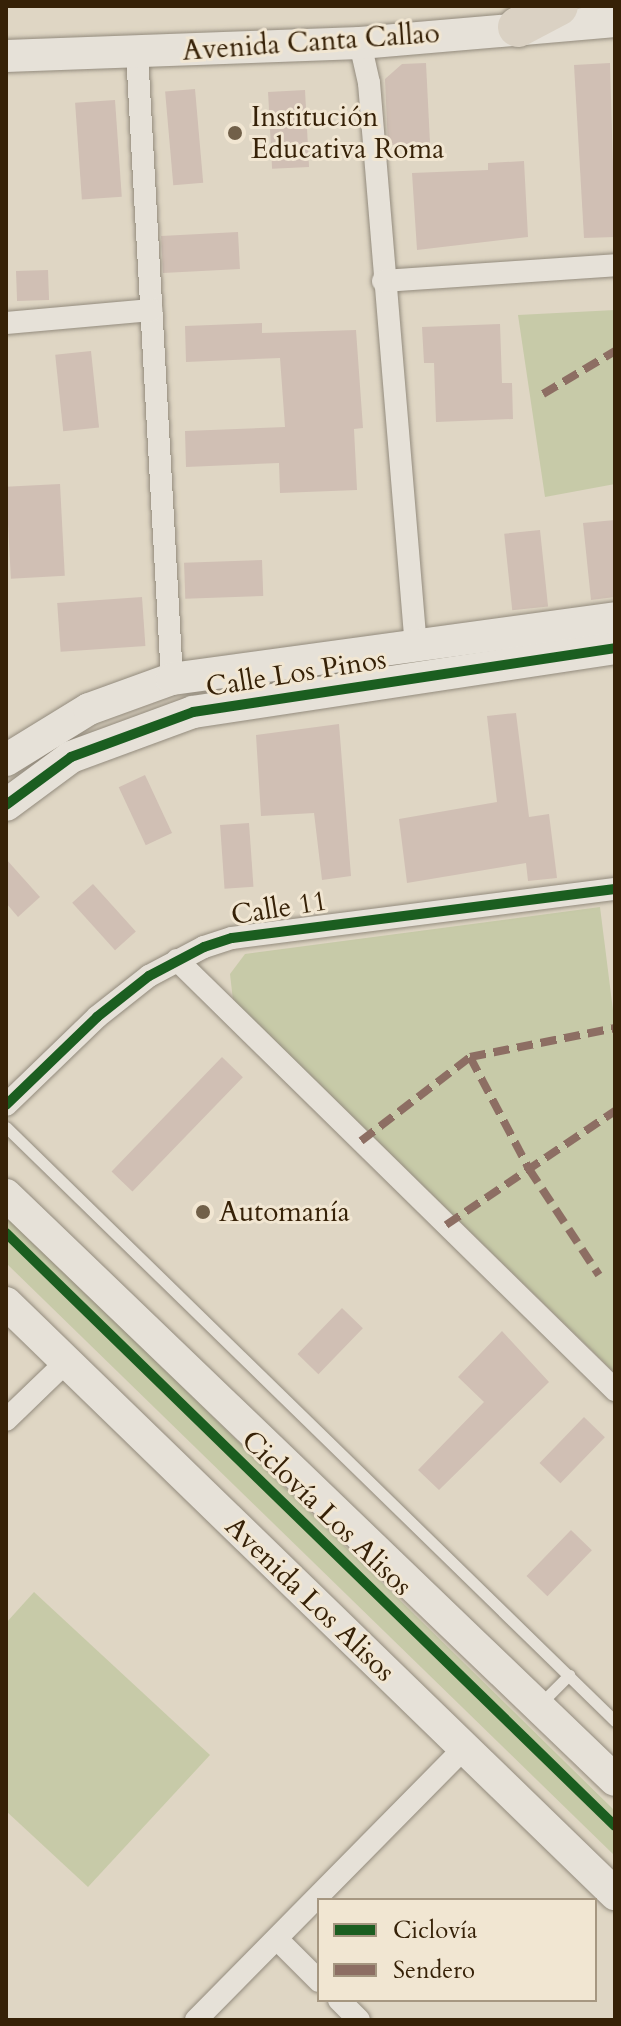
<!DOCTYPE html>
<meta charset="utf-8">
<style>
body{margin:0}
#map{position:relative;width:621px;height:2026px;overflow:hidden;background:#dfd6c4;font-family:Cardo,serif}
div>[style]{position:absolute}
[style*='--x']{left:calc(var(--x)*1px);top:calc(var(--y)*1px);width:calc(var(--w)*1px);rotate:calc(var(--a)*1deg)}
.green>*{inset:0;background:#c7caa8}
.building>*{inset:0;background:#d0bfb4;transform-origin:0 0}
.roads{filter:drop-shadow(0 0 2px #938b7d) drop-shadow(0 0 2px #938b7d)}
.lane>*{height:11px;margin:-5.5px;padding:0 5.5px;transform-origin:5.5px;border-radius:5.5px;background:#e6e1d8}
.street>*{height:22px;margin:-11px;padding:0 11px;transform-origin:11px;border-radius:11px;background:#e6e1d8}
.secondary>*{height:32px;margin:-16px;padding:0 16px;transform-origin:16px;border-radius:16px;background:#e6e1d8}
.highway>*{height:40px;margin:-20px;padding:0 20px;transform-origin:20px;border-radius:20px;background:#dad1c3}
.quiet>*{height:8px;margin-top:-4px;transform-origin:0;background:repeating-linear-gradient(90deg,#8d6e63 0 16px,transparent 0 24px)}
.cycleway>*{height:10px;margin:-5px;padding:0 5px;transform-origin:5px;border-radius:5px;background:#1b5e20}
.dots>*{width:22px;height:22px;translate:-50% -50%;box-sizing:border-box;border:4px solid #f1e6d2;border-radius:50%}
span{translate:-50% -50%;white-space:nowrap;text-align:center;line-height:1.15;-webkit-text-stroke:6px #f1e6d2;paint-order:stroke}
.street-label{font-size:28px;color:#362107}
.poi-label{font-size:28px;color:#362107}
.left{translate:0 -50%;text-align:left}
.frame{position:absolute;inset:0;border:8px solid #362107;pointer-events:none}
.legend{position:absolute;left:317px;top:1898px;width:280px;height:104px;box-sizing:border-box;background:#f1e6d2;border:2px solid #a69781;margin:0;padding:10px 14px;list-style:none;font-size:24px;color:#362107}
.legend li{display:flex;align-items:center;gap:16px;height:40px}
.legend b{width:40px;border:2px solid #a69781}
</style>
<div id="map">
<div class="green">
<div style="clip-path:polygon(615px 310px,615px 484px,545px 497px,518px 315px)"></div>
<div style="clip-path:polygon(600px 907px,615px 1026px,615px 1373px,233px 1000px,230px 974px,245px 954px)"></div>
<div style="clip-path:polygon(6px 1214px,615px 1811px,615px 1856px,6px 1263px)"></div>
<div style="clip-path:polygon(34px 1592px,210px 1755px,88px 1887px,6px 1811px,6px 1623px)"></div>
</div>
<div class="building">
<div style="clip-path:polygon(426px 63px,430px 143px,388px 145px,385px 79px,402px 64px)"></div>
<div style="clip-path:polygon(610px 63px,615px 237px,584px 238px,574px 65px)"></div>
<div style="left:195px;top:89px;width:94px;height:30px;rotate:85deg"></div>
<div style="left:305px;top:90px;width:77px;height:37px;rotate:87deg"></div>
<div style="left:115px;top:100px;width:97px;height:40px;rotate:86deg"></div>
<div style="clip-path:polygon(524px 161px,528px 237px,417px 250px,412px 173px,488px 170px,488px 163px)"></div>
<div style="left:238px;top:232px;width:37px;height:77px;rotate:87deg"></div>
<div style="left:48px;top:270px;width:30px;height:32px;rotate:88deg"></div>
<div style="clip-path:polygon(262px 323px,262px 333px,356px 330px,363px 428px,354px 429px,357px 490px,280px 493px,279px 463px,186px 467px,185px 431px,285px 427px,280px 358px,186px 362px,185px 326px)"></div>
<div style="clip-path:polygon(500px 324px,502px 383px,512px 383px,513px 419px,436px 422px,434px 363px,424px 363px,422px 327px)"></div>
<div style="left:91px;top:351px;width:77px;height:36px;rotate:84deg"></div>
<div style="left:60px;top:484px;width:92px;height:54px;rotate:87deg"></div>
<div style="clip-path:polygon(615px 520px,615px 597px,591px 600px,583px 523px)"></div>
<div style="left:540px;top:530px;width:77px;height:36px;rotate:84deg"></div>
<div style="left:262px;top:560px;width:36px;height:78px;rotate:88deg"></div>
<div style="left:142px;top:597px;width:49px;height:85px;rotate:86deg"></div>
<div style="clip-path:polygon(516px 713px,529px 817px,549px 814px,557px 878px,528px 881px,526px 863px,407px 883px,399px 819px,497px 802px,487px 716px)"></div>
<div style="clip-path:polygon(339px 724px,351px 876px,322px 880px,314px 813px,261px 816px,256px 735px)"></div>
<div style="left:145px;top:775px;width:64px;height:29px;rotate:65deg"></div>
<div style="left:249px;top:823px;width:64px;height:29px;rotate:86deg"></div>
<div style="clip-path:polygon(6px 859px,40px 897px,18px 917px,6px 903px)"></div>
<div style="left:93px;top:884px;width:64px;height:28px;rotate:48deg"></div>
<div style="left:222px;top:1057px;width:29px;height:159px;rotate:44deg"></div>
<div style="left:342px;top:1308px;width:29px;height:64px;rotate:44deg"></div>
<div style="clip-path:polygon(502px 1331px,549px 1382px,439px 1490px,418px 1470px,484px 1402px,458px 1377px)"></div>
<div style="left:584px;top:1417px;width:29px;height:64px;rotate:44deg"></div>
<div style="left:571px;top:1530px;width:29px;height:64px;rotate:44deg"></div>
</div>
<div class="roads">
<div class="lane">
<div style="--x:6;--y:1127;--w:851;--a:44.29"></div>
<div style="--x:541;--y:1703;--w:40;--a:-45"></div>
</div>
<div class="street">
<div style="--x:360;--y:43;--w:41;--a:77.3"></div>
<div style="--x:369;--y:83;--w:566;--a:85.24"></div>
<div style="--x:137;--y:53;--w:627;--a:86.8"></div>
<div style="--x:383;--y:281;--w:233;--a:-3.9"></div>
<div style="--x:6;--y:323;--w:146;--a:-5.1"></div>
<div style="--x:177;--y:960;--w:614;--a:44.47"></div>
<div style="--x:6;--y:1105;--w:127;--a:-44"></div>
<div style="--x:97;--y:1017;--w:66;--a:-38.3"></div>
<div style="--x:149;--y:976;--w:62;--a:-27.8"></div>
<div style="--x:204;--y:947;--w:29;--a:-18"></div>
<div style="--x:232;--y:938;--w:386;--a:-7.3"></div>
<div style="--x:6;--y:1420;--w:82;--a:-44"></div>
<div style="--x:278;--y:1940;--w:58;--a:45"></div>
<div style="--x:339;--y:2000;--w:28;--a:45"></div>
<div style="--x:196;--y:2020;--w:382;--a:-45.4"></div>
</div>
<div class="secondary">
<div style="--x:6;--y:56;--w:354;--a:-2.1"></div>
<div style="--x:360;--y:43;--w:256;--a:-4.9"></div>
<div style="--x:6;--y:760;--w:97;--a:-31.6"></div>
<div style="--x:89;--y:709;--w:88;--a:-19.9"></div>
<div style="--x:172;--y:679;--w:447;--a:-7.8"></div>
<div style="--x:6;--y:805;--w:81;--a:-36.4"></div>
<div style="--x:71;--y:757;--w:130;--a:-20.2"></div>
<div style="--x:193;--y:712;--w:427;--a:-8.6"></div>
<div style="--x:6;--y:1195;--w:844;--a:43.85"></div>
<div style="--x:6;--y:1303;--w:849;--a:44.14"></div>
</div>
<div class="highway">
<div style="--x:518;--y:27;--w:45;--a:-27.7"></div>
</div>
</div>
<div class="quiet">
<div style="--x:543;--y:394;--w:84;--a:-30.8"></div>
<div style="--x:470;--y:1057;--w:127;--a:62.2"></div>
<div style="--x:529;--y:1169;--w:127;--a:56.6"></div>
<div style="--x:361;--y:1141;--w:138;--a:-37.6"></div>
<div style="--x:470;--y:1057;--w:148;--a:-11.3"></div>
<div style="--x:446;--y:1225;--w:204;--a:-34"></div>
</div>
<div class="cycleway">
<div style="--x:6;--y:805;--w:81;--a:-36.4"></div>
<div style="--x:71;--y:757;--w:130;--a:-20.2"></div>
<div style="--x:193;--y:712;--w:427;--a:-8.6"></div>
<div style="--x:6;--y:1105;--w:127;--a:-44"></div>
<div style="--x:97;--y:1017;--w:66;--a:-38.3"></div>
<div style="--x:149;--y:976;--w:62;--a:-27.8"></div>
<div style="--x:204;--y:947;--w:29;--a:-18"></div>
<div style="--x:232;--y:938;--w:386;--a:-7.3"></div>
<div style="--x:6;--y:1233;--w:850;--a:44.24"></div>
</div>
<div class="dots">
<div style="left:235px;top:133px;background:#716049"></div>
<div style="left:203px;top:1212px;background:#716049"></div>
</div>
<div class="street-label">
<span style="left:311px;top:42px;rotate:-4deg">Avenida Canta Callao</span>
<span style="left:296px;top:673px;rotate:-9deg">Calle Los Pinos</span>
<span style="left:279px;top:908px;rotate:-9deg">Calle 11</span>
<span style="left:327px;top:1513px;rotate:44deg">Ciclovía Los Alisos</span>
<span style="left:310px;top:1599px;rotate:44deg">Avenida Los Alisos</span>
</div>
<div class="poi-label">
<span class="left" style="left:251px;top:133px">Institución<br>Educativa Roma</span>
<span class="left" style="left:219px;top:1212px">Automanía</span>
</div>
<div class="frame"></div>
<ul class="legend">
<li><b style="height:10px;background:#1b5e20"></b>Ciclovía</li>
<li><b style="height:10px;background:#8d6e63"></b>Sendero</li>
</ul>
</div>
